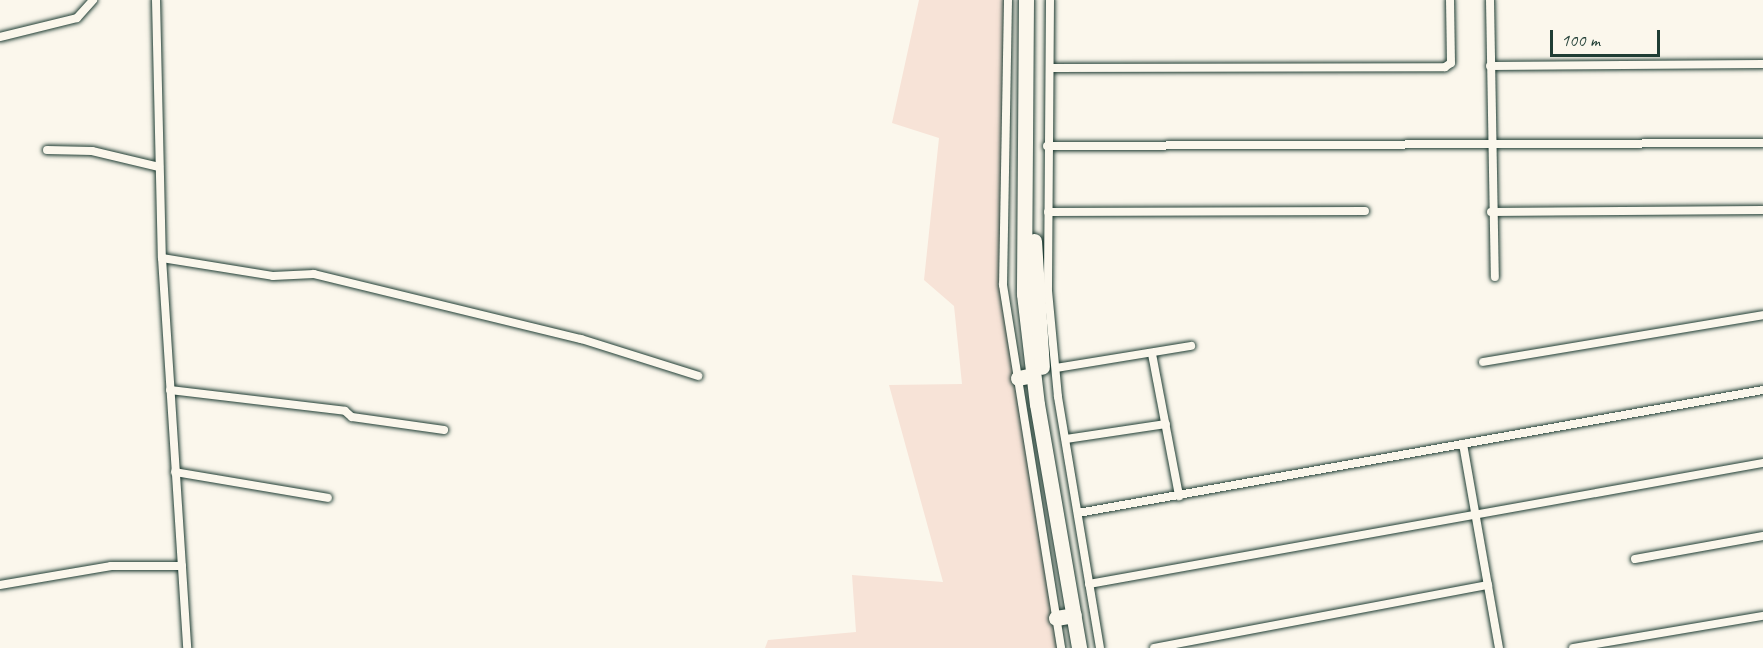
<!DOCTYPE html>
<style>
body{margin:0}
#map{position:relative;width:1763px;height:648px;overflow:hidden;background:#fbf7ec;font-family:Caveat,sans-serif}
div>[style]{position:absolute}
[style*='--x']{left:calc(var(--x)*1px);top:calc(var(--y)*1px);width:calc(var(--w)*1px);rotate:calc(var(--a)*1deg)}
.built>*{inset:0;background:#f7e3d7}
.roads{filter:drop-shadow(0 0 2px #1f3d34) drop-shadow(0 0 2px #1f3d34)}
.street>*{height:8px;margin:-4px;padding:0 4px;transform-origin:4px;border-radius:4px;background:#fbf7ec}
.highway>*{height:15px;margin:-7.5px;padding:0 7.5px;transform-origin:7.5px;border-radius:7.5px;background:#fbf7ec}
span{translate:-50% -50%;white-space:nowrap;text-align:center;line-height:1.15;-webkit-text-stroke:6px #fbf7ec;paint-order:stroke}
.scale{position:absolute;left:1550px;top:30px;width:110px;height:27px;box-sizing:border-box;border:3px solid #1f3d34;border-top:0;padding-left:8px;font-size:18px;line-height:21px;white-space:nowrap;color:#1f3d34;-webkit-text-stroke:4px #fbf7ec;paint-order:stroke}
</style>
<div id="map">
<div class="built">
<div style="clip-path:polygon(919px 0,1008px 0,1003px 285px,1061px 648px,765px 648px,768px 640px,856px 632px,852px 575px,943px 582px,889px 385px,962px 384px,954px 306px,924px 280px,939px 138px,892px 123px)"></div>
</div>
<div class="roads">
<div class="street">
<div style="--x:156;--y:0;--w:258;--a:88.7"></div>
<div style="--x:162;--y:258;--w:391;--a:86.3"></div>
<div style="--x:1008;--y:0;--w:285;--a:91"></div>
<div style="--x:1003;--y:285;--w:368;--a:80.9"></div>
<div style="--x:1050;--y:0;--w:291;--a:90.4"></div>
<div style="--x:1048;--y:291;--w:106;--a:84.6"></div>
<div style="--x:1058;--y:397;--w:254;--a:80.5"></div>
<div style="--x:1490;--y:0;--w:277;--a:89"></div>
<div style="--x:0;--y:37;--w:79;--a:-13.9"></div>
<div style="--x:77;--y:18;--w:24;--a:-48"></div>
<div style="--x:1490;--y:66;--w:273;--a:-0.4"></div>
<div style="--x:1050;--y:68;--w:395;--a:-0.1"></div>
<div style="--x:1445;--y:67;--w:7;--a:-34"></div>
<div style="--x:1451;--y:63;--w:63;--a:-90.9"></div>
<div style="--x:1047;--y:146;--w:716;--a:-0.24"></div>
<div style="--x:47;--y:150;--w:45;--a:1.3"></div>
<div style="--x:92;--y:151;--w:69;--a:13.4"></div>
<div style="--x:1048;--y:212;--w:317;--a:-0.2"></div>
<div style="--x:1491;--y:212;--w:272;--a:-0.4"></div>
<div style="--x:162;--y:258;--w:112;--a:9.2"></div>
<div style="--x:273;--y:276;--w:41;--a:-2.8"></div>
<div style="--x:314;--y:274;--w:275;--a:13.7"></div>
<div style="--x:581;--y:339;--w:123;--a:17.5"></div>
<div style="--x:1152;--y:354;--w:145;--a:79.2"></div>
<div style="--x:1483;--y:362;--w:284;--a:-9.5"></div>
<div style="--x:1056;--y:368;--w:137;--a:-9.3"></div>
<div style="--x:170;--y:390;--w:176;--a:6.8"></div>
<div style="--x:345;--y:411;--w:9;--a:41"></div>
<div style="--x:352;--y:417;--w:93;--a:8"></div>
<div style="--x:1066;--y:439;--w:101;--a:-8.5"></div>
<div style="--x:1463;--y:444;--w:207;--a:80"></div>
<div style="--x:175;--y:472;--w:155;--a:9.6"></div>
<div style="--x:1078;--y:513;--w:696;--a:-10.18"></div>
<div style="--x:1635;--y:559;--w:130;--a:-10.2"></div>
<div style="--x:1089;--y:584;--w:685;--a:-10.18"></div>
<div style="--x:0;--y:585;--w:113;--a:-9.7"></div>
<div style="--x:111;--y:566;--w:71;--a:0"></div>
<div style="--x:1154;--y:648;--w:340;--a:-10.7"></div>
<div style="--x:1573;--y:648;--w:193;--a:-9.6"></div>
</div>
<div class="highway">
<div style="--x:1026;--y:0;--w:294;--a:90.4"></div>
<div style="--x:1024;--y:294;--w:111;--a:83.3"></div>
<div style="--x:1037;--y:404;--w:248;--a:80.2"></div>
<div style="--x:1034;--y:241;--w:126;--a:86.4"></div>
<div style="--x:1018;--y:378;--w:15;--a:-11"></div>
<div style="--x:1056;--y:618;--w:18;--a:-9"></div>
</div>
</div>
<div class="scale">100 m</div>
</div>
